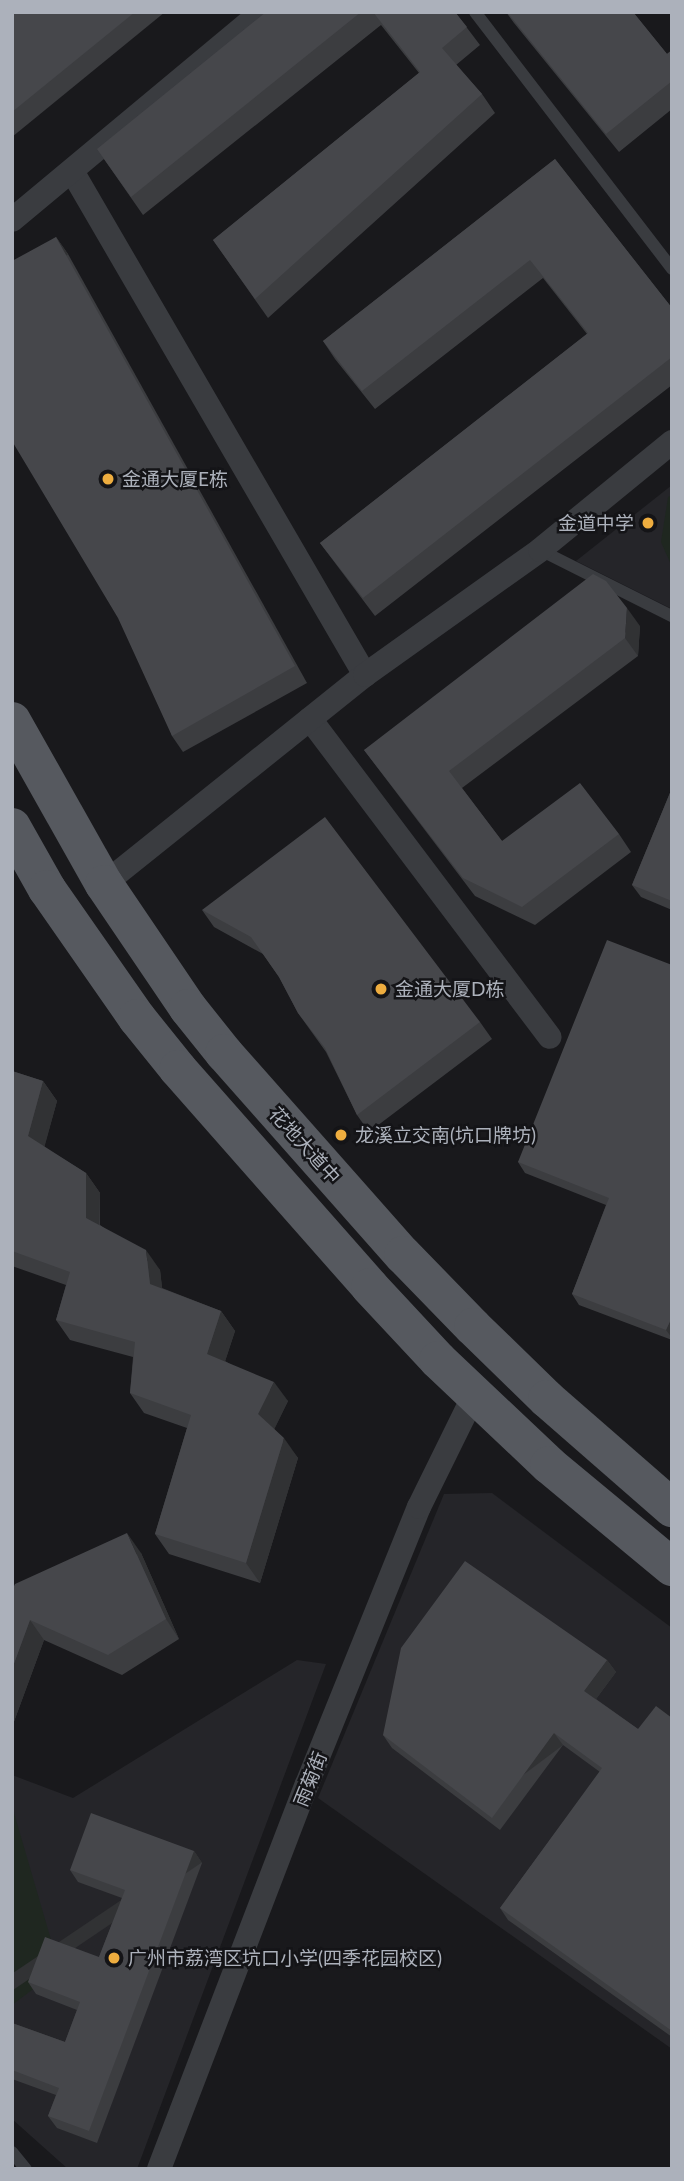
<!DOCTYPE html>
<meta charset="utf-8">
<style>
body{margin:0}
#map{position:relative;width:684px;height:2181px;overflow:hidden;background:#19191c;font-family:Lato,"Noto Sans SC",sans-serif}
div>[style]{position:absolute}
[style*='--x']{left:calc(var(--x)*1px);top:calc(var(--y)*1px);width:calc(var(--w)*1px);rotate:calc(var(--a)*1deg)}
.built>*{inset:0;background:#252529}
.green>*{inset:0;background:#1f2720}
.lane>*{height:12px;margin:-6px;padding:0 6px;transform-origin:6px;border-radius:6px;background:#3a3c40}
.street>*{height:24px;margin:-12px;padding:0 12px;transform-origin:12px;border-radius:12px;background:#3a3c40}
.primary>*{height:38px;margin:-19px;padding:0 19px;transform-origin:19px;border-radius:19px;background:#56595f}
.wall>*{inset:0;background:#3c3d40}
.shaded-wall>*{inset:0;background:#313234;transform-origin:0 0}
.building>*{inset:0;background:#46474b}
.dots>*{width:19px;height:19px;translate:-50% -50%;box-sizing:border-box;border:4px solid #141417;border-radius:50%}
span{translate:-50% -50%;white-space:nowrap;text-align:center;line-height:1.15;-webkit-text-stroke:5px #141417;paint-order:stroke}
.poi-label{font-size:19px;color:#acb1bb}
.left{translate:0 -50%;text-align:left}
.right{translate:-100% -50%;text-align:right}
.street-label{font-size:19px;color:#acb1bb}
.frame{position:absolute;inset:0;border:14px solid #acb1bb;pointer-events:none}
</style>
<div id="map">
<div class="built">
<div style="clip-path:polygon(672px 485px,672px 609px,576px 561px)"></div>
<div style="clip-path:polygon(492px 1493px,672px 1628px,672px 2049px,318px 1798px,444px 1494px)"></div>
<div style="clip-path:polygon(297px 1660px,326px 1664px,137px 2169px,68px 2169px,12px 2119px,12px 1775px,73px 1798px)"></div>
</div>
<div class="green">
<div style="clip-path:polygon(672px 495px,672px 567px,661px 542px,668px 497px)"></div>
<div style="clip-path:polygon(12px 1806px,54px 1950px,36px 1987px,12px 2005px)"></div>
</div>
<div class="lane">
<div style="--x:475;--y:12;--w:324;--a:52.5"></div>
<div style="--x:540;--y:550;--w:148;--a:26.6"></div>
<div style="--x:12;--y:2152;--w:22;--a:51"></div>
</div>
<div class="street">
<div style="--x:72;--y:171;--w:583;--a:59.83"></div>
<div style="--x:12;--y:220;--w:325;--a:-39.8"></div>
<div style="--x:310;--y:719;--w:398;--a:53"></div>
<div style="--x:104;--y:884;--w:334;--a:-38.7"></div>
<div style="--x:365;--y:675;--w:215;--a:-35.5"></div>
<div style="--x:540;--y:550;--w:171;--a:-39.3"></div>
<div style="--x:159;--y:2169;--w:412;--a:-69"></div>
<div style="--x:307;--y:1784;--w:299;--a:-68"></div>
<div style="--x:419;--y:1507;--w:125;--a:-63.8"></div>
</div>
<div class="primary">
<div style="--x:12;--y:721;--w:187;--a:60.6"></div>
<div style="--x:104;--y:884;--w:150;--a:55.9"></div>
<div style="--x:188;--y:1008;--w:58;--a:51.3"></div>
<div style="--x:224;--y:1053;--w:270;--a:48.5"></div>
<div style="--x:403;--y:1255;--w:100;--a:45.8"></div>
<div style="--x:473;--y:1327;--w:103;--a:44.2"></div>
<div style="--x:547;--y:1399;--w:166;--a:41.1"></div>
<div style="--x:12;--y:827;--w:71;--a:60.6"></div>
<div style="--x:47;--y:889;--w:157;--a:55.1"></div>
<div style="--x:137;--y:1018;--w:65;--a:51.2"></div>
<div style="--x:178;--y:1069;--w:290;--a:48.6"></div>
<div style="--x:370;--y:1287;--w:100;--a:47"></div>
<div style="--x:438;--y:1360;--w:153;--a:43.4"></div>
<div style="--x:549;--y:1465;--w:160;--a:39.7"></div>
</div>
<div class="wall">
<div style="clip-path:polygon(12px 12px,165px 12px,12px 137px)"></div>
<div style="clip-path:polygon(266px 12px,455px 12px,480px 45px,456px 65px,482px 94px,495px 113px,268px 318px,213px 240px,419px 73px,381px 25px,143px 215px,97px 149px)"></div>
<div style="clip-path:polygon(506px 12px,633px 12px,667px 54px,672px 50px,672px 109px,619px 152px,514px 23px)"></div>
<div style="clip-path:polygon(555px 159px,672px 308px,672px 385px,375px 616px,320px 543px,587px 334px,543px 278px,375px 409px,335px 359px,323px 341px)"></div>
<div style="clip-path:polygon(56px 237px,68px 254px,307px 683px,183px 752px,172px 736px)"></div>
<div style="clip-path:polygon(640px 626px,638px 656px,462px 788px,502px 841px,619px 834px,631px 852px,535px 925px,475px 896px,364px 750px)"></div>
<div style="clip-path:polygon(672px 788px,672px 910px,641px 897px,632px 885px)"></div>
<div style="clip-path:polygon(202px 910px,480px 1022px,492px 1039px,369px 1132px,357px 1115px,326px 1052px,298px 1013px,279px 977px,263px 954px,214px 927px)"></div>
<div style="clip-path:polygon(672px 965px,672px 1340px,579px 1305px,572px 1294px,606px 1205px,525px 1173px,518px 1162px)"></div>
<div style="clip-path:polygon(12px 1071px,43px 1081px,57px 1101px,44px 1147px,86px 1173px,100px 1193px,100px 1225px,160px 1270px,162px 1288px,221px 1311px,235px 1331px,225px 1361px,288px 1401px,274px 1429px,298px 1458px,260px 1583px,169px 1554px,155px 1534px,187px 1428px,144px 1413px,130px 1393px,133px 1357px,70px 1340px,56px 1320px,66px 1285px,12px 1266px)"></div>
<div style="clip-path:polygon(141px 1553px,179px 1639px,122px 1675px,44px 1640px,12px 1727px,12px 1590px)"></div>
<div style="clip-path:polygon(607px 1660px,616px 1672px,596px 1699px,638px 1729px,672px 1718px,672px 2037px,508px 1920px,500px 1908px,600px 1772px,563px 1745px,500px 1830px,392px 1748px,383px 1735px)"></div>
<div style="clip-path:polygon(194px 1851px,202px 1863px,97px 2143px,57px 2128px,48px 2116px,56px 2095px,12px 2079px,12px 2023px,65px 2042px,77px 2010px,36px 1994px,28px 1982px,99px 1957px,122px 1898px,78px 1882px,70px 1870px)"></div>
</div>
<div class="shaded-wall">
<div style="left:56px;top:237px;width:21px;height:491px;rotate:55deg"></div>
<div style="clip-path:polygon(627px 608px,640px 626px,638px 656px,625px 638px)"></div>
<div style="clip-path:polygon(43px 1081px,57px 1101px,42px 1156px,28px 1136px)"></div>
<div style="clip-path:polygon(86px 1173px,100px 1193px,99px 1237px,86px 1218px)"></div>
<div style="clip-path:polygon(146px 1250px,160px 1270px,164px 1303px,150px 1284px)"></div>
<div style="clip-path:polygon(221px 1311px,235px 1331px,221px 1374px,207px 1354px)"></div>
<div style="clip-path:polygon(672px 1317px,672px 1338px,666px 1330px)"></div>
<div style="clip-path:polygon(274px 1382px,288px 1401px,272px 1434px,258px 1414px)"></div>
<div style="clip-path:polygon(284px 1438px,298px 1458px,260px 1583px,246px 1563px)"></div>
<div style="clip-path:polygon(127px 1533px,141px 1553px,179px 1639px,166px 1619px)"></div>
<div style="clip-path:polygon(30px 1620px,44px 1640px,12px 1727px,12px 1669px)"></div>
<div style="clip-path:polygon(607px 1660px,616px 1672px,593px 1703px,584px 1691px)"></div>
<div style="left:554px;top:1733px;width:15px;height:105px;rotate:53deg"></div>
<div style="left:194px;top:1851px;width:14px;height:299px;rotate:56deg"></div>
</div>
<div class="building">
<div style="clip-path:polygon(12px 12px,135px 12px,12px 112px)"></div>
<div style="clip-path:polygon(266px 12px,361px 12px,131px 197px,97px 149px)"></div>
<div style="clip-path:polygon(373px 12px,455px 12px,467px 27px,442px 48px,482px 94px,255px 299px,213px 240px,420px 72px)"></div>
<div style="clip-path:polygon(507px 12px,633px 12px,667px 54px,672px 50px,672px 81px,606px 134px)"></div>
<div style="clip-path:polygon(555px 159px,672px 308px,672px 357px,363px 598px,320px 543px,588px 333px,530px 260px,362px 391px,323px 341px)"></div>
<div style="clip-path:polygon(56px 237px,295px 666px,172px 736px,118px 618px,12px 441px,12px 261px)"></div>
<div style="clip-path:polygon(593px 574px,606px 581px,627px 608px,625px 638px,449px 771px,502px 841px,580px 783px,619px 834px,522px 907px,463px 878px,364px 750px)"></div>
<div style="clip-path:polygon(672px 788px,672px 901px,632px 885px)"></div>
<div style="clip-path:polygon(325px 817px,480px 1022px,357px 1115px,325px 1048px,298px 1013px,279px 977px,251px 937px,202px 910px)"></div>
<div style="clip-path:polygon(607px 940px,672px 965px,672px 1197px,670px 1201px,672px 1202px,672px 1317px,666px 1330px,572px 1294px,609px 1198px,518px 1162px)"></div>
<div style="clip-path:polygon(12px 1071px,43px 1081px,28px 1136px,86px 1173px,86px 1218px,146px 1250px,150px 1284px,221px 1311px,207px 1354px,274px 1382px,258px 1414px,284px 1438px,246px 1563px,155px 1534px,191px 1415px,130px 1393px,135px 1342px,56px 1320px,70px 1272px,12px 1251px)"></div>
<div style="clip-path:polygon(127px 1533px,166px 1619px,108px 1655px,30px 1620px,12px 1669px,12px 1590px,15px 1584px)"></div>
<div style="clip-path:polygon(465px 1561px,607px 1660px,584px 1691px,638px 1729px,656px 1706px,672px 1718px,672px 2031px,500px 1908px,602px 1768px,554px 1733px,492px 1818px,383px 1735px,401px 1648px)"></div>
<div style="clip-path:polygon(91px 1813px,194px 1851px,89px 2131px,48px 2116px,59px 2088px,12px 2070px,12px 2023px,65px 2042px,80px 2002px,28px 1982px,45px 1937px,99px 1957px,125px 1890px,70px 1870px)"></div>
</div>
<div class="dots">
<div style="left:108px;top:479px;background:#eead3f"></div>
<div style="left:648px;top:523px;background:#eead3f"></div>
<div style="left:381px;top:989px;background:#eead3f"></div>
<div style="left:341px;top:1135px;background:#eead3f"></div>
<div style="left:114px;top:1958px;background:#eead3f"></div>
</div>
<div class="poi-label">
<span class="left" style="left:122px;top:479px">金通大厦E栋</span>
<span class="right" style="left:634px;top:523px">金道中学</span>
<span class="left" style="left:395px;top:989px">金通大厦D栋</span>
<span class="left" style="left:355px;top:1135px">龙溪立交南(坑口牌坊)</span>
<span class="left" style="left:128px;top:1958px">广州市荔湾区坑口小学(四季花园校区)</span>
</div>
<div class="street-label">
<span style="left:305px;top:1145px;rotate:48deg">花地大道中</span>
<span style="left:310px;top:1779px;rotate:-68deg">雨菊街</span>
</div>
<div class="frame"></div>
</div>
